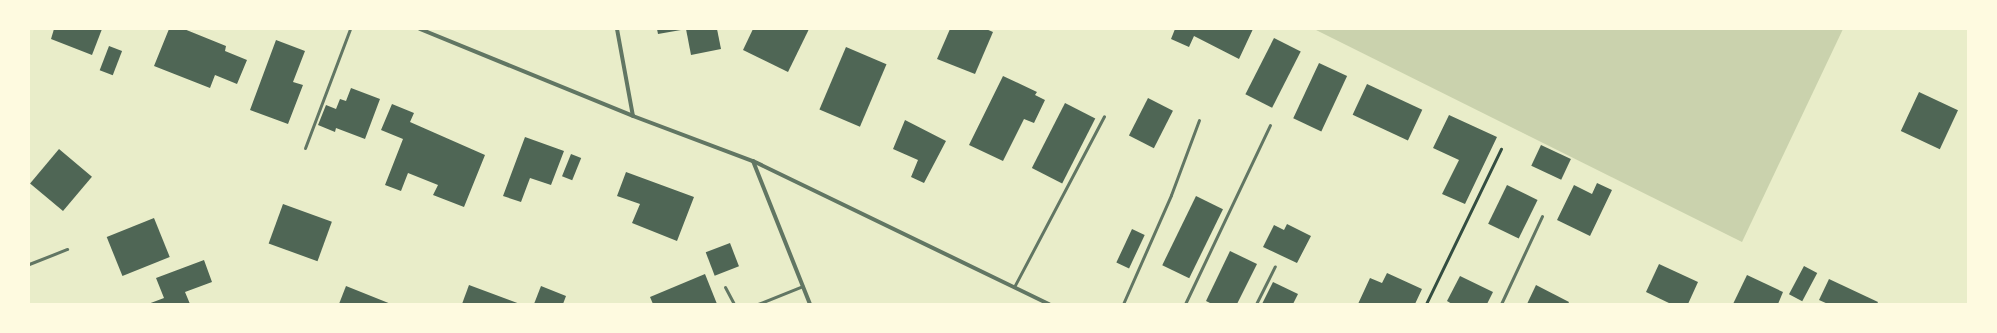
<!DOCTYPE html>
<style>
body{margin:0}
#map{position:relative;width:1997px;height:333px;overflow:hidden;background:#e9edc9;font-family:"Public Sans",sans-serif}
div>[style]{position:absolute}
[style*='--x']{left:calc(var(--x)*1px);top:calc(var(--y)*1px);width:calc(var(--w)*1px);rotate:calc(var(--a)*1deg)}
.green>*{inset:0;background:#cad2ad}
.building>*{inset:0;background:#4f6655;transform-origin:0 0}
.path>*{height:2.5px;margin:-1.25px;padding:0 1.25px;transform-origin:1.25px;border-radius:1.25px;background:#344e41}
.service>*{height:3px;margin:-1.5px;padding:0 1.5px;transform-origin:1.5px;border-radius:1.5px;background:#617663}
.minor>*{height:4px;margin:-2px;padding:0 2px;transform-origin:2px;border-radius:2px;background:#617663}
span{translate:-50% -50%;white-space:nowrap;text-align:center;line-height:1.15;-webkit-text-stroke:4px #fefae0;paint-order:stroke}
.frame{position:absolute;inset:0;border:30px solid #fefae0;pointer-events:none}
</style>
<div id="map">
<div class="green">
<div style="clip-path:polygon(1314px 29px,1843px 29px,1742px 242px)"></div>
</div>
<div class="building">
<div style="clip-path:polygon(54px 29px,102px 29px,92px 55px,51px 39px)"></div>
<div style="clip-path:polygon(169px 29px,184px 29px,226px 46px,225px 51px,247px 60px,237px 84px,215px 75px,210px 88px,154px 66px)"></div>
<div style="clip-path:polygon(657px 29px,681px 29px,681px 30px,658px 34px)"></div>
<div style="clip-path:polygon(686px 29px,717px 29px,721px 49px,691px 55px)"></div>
<div style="clip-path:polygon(753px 29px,809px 29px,788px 72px,743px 50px)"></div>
<div style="clip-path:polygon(950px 29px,986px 29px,993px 32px,975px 74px,937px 59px)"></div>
<div style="clip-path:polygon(1175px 29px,1253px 29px,1239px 59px,1194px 36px,1189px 47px,1171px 39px)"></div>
<div style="left:1274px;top:38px;width:30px;height:63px;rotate:27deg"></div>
<div style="clip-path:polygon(276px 40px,305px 51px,293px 82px,303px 85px,288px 124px,250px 110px)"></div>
<div style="left:109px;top:46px;width:14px;height:26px;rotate:21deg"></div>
<div style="left:846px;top:47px;width:44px;height:68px;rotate:23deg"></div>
<div style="left:1319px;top:63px;width:31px;height:61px;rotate:25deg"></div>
<div style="clip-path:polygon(1003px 76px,1037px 92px,1035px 95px,1045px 100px,1034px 123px,1024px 119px,1003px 161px,969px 145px)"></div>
<div style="left:1367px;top:84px;width:61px;height:34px;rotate:25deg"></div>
<div style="clip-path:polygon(351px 88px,380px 99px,365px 139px,336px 128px,335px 132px,318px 125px,326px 105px,336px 109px,340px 99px,346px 101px)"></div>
<div style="left:1919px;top:92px;width:43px;height:43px;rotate:25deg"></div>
<div style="left:1148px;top:98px;width:28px;height:42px;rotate:27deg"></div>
<div style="left:1065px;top:103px;width:34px;height:73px;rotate:27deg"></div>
<div style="clip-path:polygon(392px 104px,414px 113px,410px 122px,485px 155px,464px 207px,433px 195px,438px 185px,408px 173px,401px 191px,385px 185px,403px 139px,381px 130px)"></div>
<div style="clip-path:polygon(1449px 115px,1497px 137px,1465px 204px,1442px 194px,1459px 160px,1433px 148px)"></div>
<div style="clip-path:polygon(905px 120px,946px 141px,924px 183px,911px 177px,918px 160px,893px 149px)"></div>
<div style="clip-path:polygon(525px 137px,564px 151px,551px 185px,530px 178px,521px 202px,503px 196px)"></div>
<div style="left:1541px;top:145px;width:33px;height:23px;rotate:25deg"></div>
<div style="left:59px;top:149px;width:43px;height:45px;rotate:40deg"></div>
<div style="left:571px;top:154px;width:11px;height:24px;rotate:22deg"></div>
<div style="clip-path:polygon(626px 172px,694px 197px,677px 241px,632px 223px,640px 204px,617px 196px)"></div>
<div style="clip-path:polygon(1597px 183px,1612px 190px,1590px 236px,1557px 220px,1574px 185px,1592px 194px)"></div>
<div style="left:1507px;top:185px;width:34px;height:43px;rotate:26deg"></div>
<div style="left:1196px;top:196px;width:30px;height:77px;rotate:26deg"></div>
<div style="left:283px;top:204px;width:52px;height:42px;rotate:20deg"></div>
<div style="left:154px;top:218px;width:42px;height:51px;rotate:68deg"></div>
<div style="clip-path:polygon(1287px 224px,1311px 236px,1297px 263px,1263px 247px,1274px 225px,1284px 230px)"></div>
<div style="left:1132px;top:229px;width:14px;height:37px;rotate:25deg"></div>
<div style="left:730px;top:243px;width:25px;height:26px;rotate:69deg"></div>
<div style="clip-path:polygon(1230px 251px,1257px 264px,1237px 304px,1212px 304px,1206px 301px)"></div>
<div style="clip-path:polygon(204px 260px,212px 282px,185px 292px,190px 304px,148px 304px,164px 298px,156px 278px)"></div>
<div style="clip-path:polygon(1659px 264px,1698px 282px,1688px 304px,1671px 304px,1646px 292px)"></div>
<div style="left:1804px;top:266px;width:15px;height:32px;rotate:28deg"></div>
<div style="clip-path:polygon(1387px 273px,1422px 289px,1415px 304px,1358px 304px,1370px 278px,1382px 283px)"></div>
<div style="clip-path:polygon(705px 274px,717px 304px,653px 304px,650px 297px)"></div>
<div style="clip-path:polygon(1747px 275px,1783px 292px,1778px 304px,1733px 304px)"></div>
<div style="clip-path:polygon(1460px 276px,1493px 292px,1487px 304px,1452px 304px,1447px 301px)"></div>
<div style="clip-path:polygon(1829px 279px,1878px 302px,1877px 304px,1828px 304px,1819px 300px)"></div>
<div style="clip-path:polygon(1273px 282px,1298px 294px,1293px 304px,1262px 304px)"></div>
<div style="clip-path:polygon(469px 285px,520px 304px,462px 304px)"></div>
<div style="clip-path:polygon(1536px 285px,1569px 302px,1568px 304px,1527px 304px)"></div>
<div style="clip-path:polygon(346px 286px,391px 304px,339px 304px)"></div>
<div style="clip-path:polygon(541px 286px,566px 296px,563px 304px,534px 304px)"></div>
</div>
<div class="path">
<div style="--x:1426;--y:304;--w:172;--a:-64.2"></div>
</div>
<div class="service">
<div style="--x:305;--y:148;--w:127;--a:-69.3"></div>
<div style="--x:29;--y:264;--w:41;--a:-21.5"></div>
<div style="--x:725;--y:287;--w:19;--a:62"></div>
<div style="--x:1014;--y:287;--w:193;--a:-62.2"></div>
<div style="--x:758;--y:304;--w:48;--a:-21.8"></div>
<div style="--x:1123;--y:304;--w:119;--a:-66.2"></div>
<div style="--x:1171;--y:195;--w:80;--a:-69.5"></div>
<div style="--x:1185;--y:304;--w:198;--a:-64.6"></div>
<div style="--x:1256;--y:304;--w:42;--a:-63.4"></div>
<div style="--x:1501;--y:304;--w:97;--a:-65"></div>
</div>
<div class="minor">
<div style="--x:420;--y:29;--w:230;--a:22.2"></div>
<div style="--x:633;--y:116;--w:128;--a:20.6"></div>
<div style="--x:753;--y:161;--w:329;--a:25.8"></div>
<div style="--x:617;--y:29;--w:88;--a:79.6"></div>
<div style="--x:753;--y:161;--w:154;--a:68.3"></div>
</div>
<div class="frame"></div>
</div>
